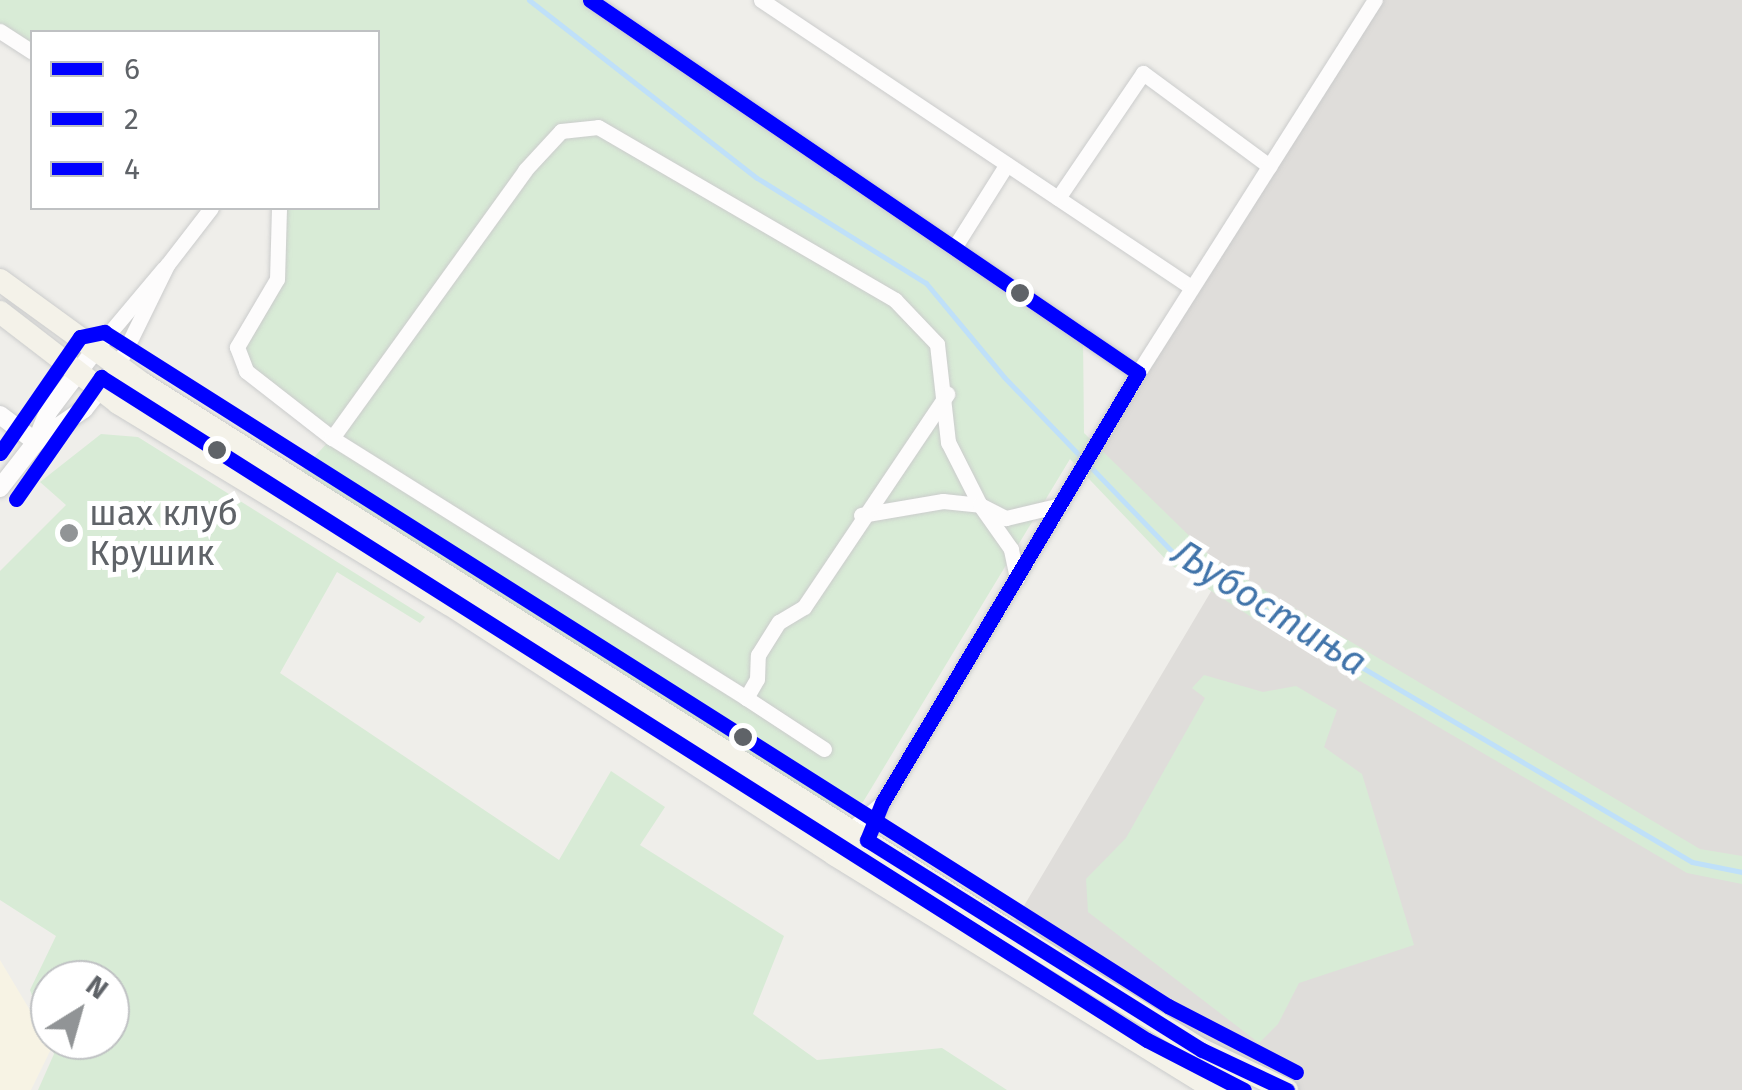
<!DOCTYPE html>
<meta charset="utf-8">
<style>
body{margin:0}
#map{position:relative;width:1742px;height:1090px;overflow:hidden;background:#efeeea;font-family:"Fira Sans",sans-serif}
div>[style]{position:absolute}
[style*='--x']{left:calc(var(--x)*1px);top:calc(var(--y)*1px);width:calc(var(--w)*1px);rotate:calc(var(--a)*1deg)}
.commercial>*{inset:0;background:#f7f3e4}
.industrial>*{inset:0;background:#dfddda}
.green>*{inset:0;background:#d8ebd6}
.stream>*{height:5px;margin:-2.5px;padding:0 2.5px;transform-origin:2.5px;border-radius:2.5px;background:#bfe0f9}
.roads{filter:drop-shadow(0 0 2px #cbcccc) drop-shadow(0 0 2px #cbcccc)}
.minor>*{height:15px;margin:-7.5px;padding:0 7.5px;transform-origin:7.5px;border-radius:7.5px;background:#fdfcfc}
.tertiary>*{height:18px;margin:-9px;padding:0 9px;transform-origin:9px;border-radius:9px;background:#fdfcfc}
.primary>*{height:22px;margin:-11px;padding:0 11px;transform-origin:11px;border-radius:11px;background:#f4f2e9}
.bus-1>*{height:15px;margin:-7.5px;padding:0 7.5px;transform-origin:7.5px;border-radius:7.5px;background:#00f}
.bus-2>*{height:15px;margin:-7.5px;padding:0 7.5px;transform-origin:7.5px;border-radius:7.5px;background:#00f}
.bus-3>*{height:15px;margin:-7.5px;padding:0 7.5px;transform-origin:7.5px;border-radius:7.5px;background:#00f}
.dots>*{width:28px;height:28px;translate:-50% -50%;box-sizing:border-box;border:5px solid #fff;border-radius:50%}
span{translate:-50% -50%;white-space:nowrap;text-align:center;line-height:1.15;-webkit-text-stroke:10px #fff;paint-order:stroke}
.poi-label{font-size:35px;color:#5f6368}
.left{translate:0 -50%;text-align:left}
.water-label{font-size:38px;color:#4174aa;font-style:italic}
.legend{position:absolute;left:30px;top:30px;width:350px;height:180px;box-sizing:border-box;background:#fff;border:2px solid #bfc1c3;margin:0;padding:12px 18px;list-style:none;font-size:30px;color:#5f6368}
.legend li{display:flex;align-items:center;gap:20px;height:50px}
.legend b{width:50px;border:2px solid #bfc1c3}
.north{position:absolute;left:30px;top:960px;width:100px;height:100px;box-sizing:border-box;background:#fff;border:2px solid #bfc1c3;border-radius:50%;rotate:37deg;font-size:28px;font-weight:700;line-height:40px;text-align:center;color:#5f6368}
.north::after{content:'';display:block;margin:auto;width:35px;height:45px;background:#919496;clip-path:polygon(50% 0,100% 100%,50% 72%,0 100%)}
</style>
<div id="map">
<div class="commercial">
<div style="clip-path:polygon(0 960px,52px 1047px,31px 1090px,0 1090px)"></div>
</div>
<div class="industrial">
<div style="clip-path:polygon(1375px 0,1742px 0,1742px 1090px,1287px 1090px,1009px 931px,1216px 583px,1086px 459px)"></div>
</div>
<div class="green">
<div style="clip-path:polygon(0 0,590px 0,1083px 336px,1084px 433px,1215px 561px,1700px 849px,1742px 856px,1742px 884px,1687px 873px,1253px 618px,1171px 565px,1070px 459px,863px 802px,833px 812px,301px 471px,331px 439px,246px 371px,237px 347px,277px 279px,279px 208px,378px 208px,378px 32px,32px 32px,32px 52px,0 31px)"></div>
<div style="clip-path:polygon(evenodd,101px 434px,138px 437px,425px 617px,420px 623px,337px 572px,280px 673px,559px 860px,611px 771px,665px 807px,640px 845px,784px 936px,753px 1014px,817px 1060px,942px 1048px,1007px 1090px,38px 1090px,54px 1054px,30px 990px,56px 936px,0 900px,0 571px,66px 505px,40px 482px,101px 434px,50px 980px,110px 980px,110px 1040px,50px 1040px,50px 980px)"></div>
<div style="clip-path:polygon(1204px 675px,1263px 692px,1296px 686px,1337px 710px,1324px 747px,1362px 774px,1414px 945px,1299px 983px,1278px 1024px,1259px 1043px,1088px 912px,1086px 879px,1126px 838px,1205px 698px,1192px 688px)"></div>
</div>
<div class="stream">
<div style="--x:529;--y:0;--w:289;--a:38"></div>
<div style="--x:757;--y:178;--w:199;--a:31.9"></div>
<div style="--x:926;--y:283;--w:122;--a:50.3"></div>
<div style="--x:1004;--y:377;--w:254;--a:46.1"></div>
<div style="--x:1180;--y:560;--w:594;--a:30.53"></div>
<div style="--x:1692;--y:862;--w:51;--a:11.3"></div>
</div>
<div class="roads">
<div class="minor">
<div style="--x:590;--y:0;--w:663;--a:34.24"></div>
<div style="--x:761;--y:0;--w:517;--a:33.72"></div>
<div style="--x:0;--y:31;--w:38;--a:33"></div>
<div style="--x:1058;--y:198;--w:151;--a:-55.8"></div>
<div style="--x:1143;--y:73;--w:157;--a:36.4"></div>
<div style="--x:279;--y:208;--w:71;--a:91.6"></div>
<div style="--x:277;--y:279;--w:79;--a:120.5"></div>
<div style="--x:237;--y:347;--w:26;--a:69"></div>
<div style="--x:246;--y:371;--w:109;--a:37.9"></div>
<div style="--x:332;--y:438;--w:489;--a:32.1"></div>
<div style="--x:954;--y:248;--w:99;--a:-57.8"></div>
<div style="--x:95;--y:350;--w:107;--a:-49.9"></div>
<div style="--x:117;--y:367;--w:114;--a:-63.9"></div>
<div style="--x:167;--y:265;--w:72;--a:-52.3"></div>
<div style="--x:332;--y:438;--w:330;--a:-54.2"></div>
<div style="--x:525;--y:170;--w:53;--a:-47.3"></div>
<div style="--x:561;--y:131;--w:37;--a:-6"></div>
<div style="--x:598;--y:127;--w:344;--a:30.2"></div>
<div style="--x:895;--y:300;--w:61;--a:46.3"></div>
<div style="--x:937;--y:344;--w:99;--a:83.6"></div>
<div style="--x:948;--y:442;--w:71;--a:63.1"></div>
<div style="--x:861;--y:515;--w:83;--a:-9.7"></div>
<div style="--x:943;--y:501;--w:37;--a:6"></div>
<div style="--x:1017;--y:578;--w:30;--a:-102"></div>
<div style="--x:1011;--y:549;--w:54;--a:-125.2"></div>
<div style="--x:980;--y:505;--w:29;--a:27"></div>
<div style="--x:1006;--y:518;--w:56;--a:-13.5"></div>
<div style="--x:824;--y:749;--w:93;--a:-146.8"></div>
<div style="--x:746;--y:698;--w:22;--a:-60"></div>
<div style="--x:757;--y:679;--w:24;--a:-88"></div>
<div style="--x:758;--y:655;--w:39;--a:-58"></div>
<div style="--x:779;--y:622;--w:29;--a:-31"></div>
<div style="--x:804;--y:607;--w:257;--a:-56.1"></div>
<div style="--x:835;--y:855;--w:29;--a:-59"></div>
<div style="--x:850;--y:830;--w:38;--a:-40"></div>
<div style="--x:853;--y:866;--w:69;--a:-65.3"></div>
<div style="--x:882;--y:803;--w:500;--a:-59.23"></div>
<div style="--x:1138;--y:373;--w:442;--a:-57.6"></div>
</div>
<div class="tertiary">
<div style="--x:0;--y:415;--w:45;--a:36.9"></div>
<div style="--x:36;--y:442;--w:32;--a:-68"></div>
<div style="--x:48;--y:412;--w:78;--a:-52.8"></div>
<div style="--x:0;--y:488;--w:58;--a:-52"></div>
<div style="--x:36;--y:442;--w:58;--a:-34.5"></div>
<div style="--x:84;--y:409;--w:53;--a:-51.8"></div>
</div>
<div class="primary">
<div style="--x:0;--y:280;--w:177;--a:36"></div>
<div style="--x:143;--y:384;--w:1024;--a:32.28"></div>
<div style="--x:1009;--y:931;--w:227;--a:31.7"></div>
<div style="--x:1202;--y:1050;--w:94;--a:25.2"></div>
<div style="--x:0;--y:312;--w:149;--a:37.6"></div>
<div style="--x:118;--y:403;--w:387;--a:31.3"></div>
<div style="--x:449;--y:604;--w:460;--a:33"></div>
<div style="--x:835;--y:855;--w:448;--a:31.7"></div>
</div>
</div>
<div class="bus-1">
<div style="--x:590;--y:0;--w:663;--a:34.24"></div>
<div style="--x:1138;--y:373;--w:500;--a:120.77"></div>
<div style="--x:882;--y:803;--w:40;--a:112"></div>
<div style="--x:867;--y:840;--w:395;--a:32.1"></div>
<div style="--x:1202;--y:1050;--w:94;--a:25.2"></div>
</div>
<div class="bus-2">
<div style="--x:16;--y:499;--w:149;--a:-55.1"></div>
<div style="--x:101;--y:377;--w:1238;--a:32.37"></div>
<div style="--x:1147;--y:1040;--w:109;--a:27.3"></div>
</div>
<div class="bus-3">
<div style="--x:0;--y:453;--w:141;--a:-55.4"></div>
<div style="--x:80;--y:337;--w:25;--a:-12"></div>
<div style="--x:104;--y:332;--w:1260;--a:32.35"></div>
<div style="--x:1168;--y:1006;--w:144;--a:27.3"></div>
</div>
<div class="dots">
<div style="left:1020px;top:293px;background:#5f6368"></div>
<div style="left:217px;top:450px;background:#5f6368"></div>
<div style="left:69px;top:533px;background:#919496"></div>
<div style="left:743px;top:737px;background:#5f6368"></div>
</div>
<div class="poi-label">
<span class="left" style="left:89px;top:533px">шах клуб<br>Крушик</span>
</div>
<div class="water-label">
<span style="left:1269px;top:608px;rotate:32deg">Љубостиња</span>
</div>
<ul class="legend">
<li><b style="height:12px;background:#00f"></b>6</li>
<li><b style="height:12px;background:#00f"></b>2</li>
<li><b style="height:12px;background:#00f"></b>4</li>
</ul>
<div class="north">N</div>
</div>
